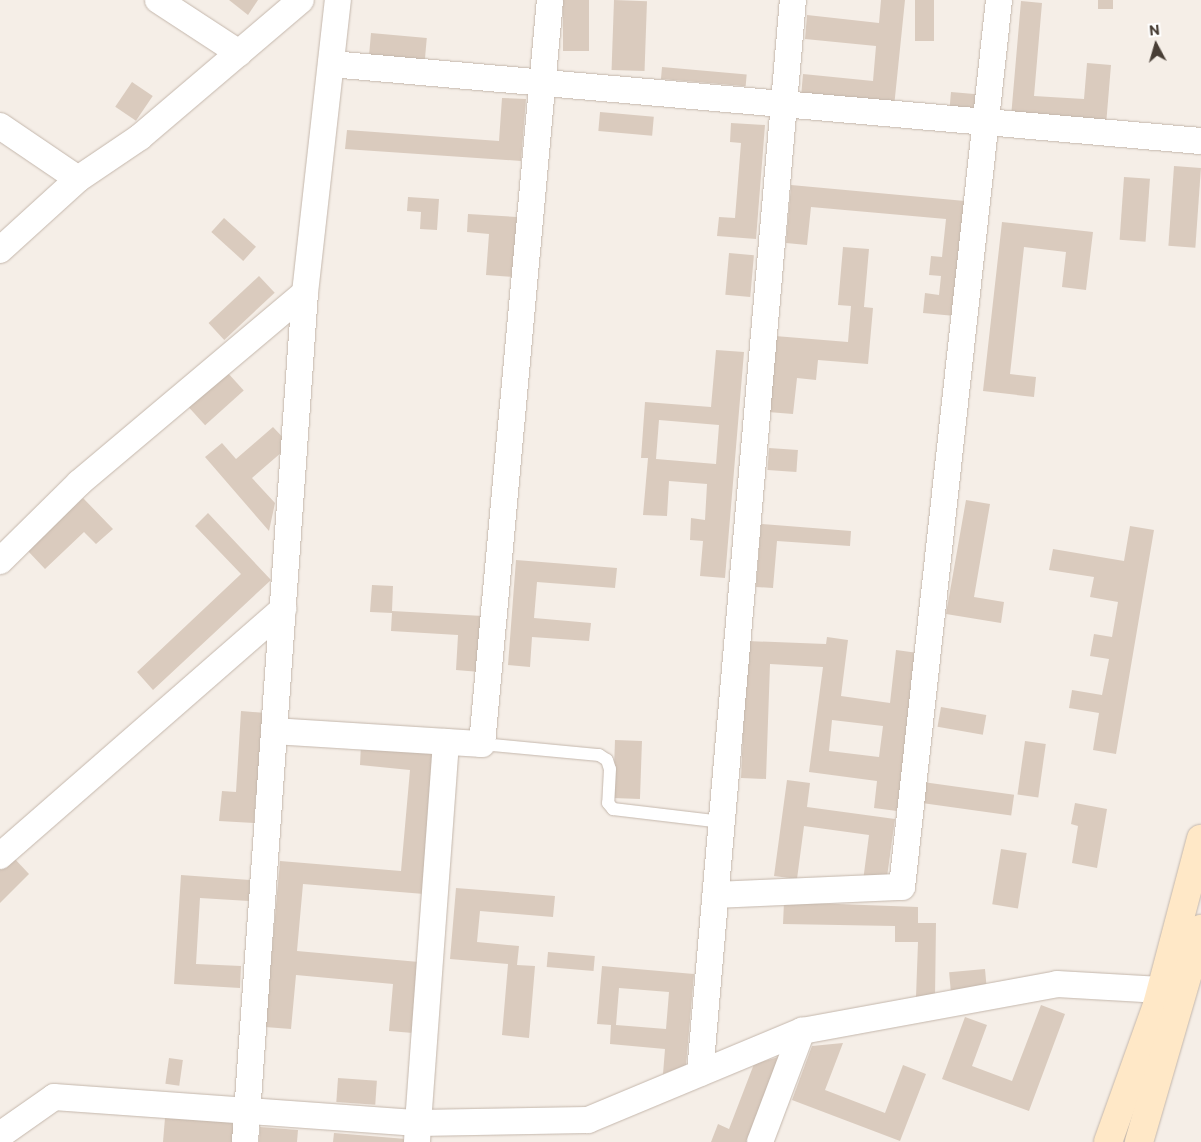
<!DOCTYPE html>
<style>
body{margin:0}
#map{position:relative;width:1201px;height:1142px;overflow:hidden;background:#f5eee7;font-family:Commissioner,sans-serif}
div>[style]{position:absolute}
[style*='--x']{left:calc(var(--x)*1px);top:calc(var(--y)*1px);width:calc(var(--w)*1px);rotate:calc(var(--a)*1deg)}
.building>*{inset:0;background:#dacbbe;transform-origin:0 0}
.roads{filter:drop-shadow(0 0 1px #c4b7ac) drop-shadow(0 0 1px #c4b7ac)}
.lane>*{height:12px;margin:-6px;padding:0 6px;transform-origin:6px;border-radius:6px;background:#fff}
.street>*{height:26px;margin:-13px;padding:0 13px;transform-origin:13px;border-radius:13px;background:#fff}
.secondary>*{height:28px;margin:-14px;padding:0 14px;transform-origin:14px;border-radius:14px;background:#ffe8c7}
span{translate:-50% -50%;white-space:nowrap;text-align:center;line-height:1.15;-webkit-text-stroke:4px #fff;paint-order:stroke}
.north{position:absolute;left:1131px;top:20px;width:50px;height:50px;-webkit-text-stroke:4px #fff;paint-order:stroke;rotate:354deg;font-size:14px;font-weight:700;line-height:20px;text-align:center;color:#483e35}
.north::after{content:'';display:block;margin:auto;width:18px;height:22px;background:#483e35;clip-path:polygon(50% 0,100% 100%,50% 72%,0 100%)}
</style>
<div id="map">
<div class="building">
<div style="clip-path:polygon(229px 0,258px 0,248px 15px)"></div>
<div style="left:563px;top:0;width:26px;height:51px"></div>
<div style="left:614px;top:0;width:33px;height:70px;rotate:2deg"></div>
<div style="clip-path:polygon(881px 0,905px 0,894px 107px,801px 97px,803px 74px,873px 81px,876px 46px,805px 39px,807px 15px,879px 23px)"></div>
<div style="left:915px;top:0;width:19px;height:41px"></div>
<div style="left:1098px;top:0;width:15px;height:9px"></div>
<div style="clip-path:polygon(1021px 1px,1042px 3px,1034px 96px,1084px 99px,1087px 63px,1111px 65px,1106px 125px,1011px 117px)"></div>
<div style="left:371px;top:33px;width:56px;height:22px;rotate:5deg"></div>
<div style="left:662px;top:67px;width:85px;height:12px;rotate:5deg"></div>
<div style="left:132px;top:82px;width:25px;height:30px;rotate:34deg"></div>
<div style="left:951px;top:92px;width:32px;height:19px;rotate:5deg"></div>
<div style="clip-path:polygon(502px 98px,526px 99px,521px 161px,345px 149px,347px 130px,499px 141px)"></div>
<div style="left:600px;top:112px;width:54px;height:19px;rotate:5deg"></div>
<div style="clip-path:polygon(731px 123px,765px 125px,756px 239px,717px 236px,719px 217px,735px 218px,741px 143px,730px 142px)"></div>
<div style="left:1174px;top:166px;width:27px;height:80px;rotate:4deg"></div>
<div style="left:1124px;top:177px;width:26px;height:63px;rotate:4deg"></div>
<div style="clip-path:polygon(791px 185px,965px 201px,955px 316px,923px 313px,925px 293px,939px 295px,941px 276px,929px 275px,931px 256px,942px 257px,946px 219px,811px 207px,807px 245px,786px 243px)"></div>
<div style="clip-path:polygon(408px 197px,439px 199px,437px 230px,420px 229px,421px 212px,407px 211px)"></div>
<div style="clip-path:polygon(468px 214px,517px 217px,514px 277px,486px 275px,489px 234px,467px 232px)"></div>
<div style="left:224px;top:218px;width:43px;height:19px;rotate:42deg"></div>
<div style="clip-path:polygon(1002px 222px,1093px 232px,1086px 290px,1062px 287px,1066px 252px,1024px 247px,1010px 374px,1036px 377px,1034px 397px,983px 391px)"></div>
<div style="clip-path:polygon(843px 247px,869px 249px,864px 307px,873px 308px,868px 364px,818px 360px,816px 380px,797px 378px,793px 414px,768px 412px,775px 336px,848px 342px,851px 306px,838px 305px)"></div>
<div style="left:729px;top:253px;width:25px;height:42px;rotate:5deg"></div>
<div style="left:259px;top:276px;width:23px;height:69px;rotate:47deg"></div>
<div style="clip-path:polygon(evenodd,716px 350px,744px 352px,725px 578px,700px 576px,703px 541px,690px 540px,691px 518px,705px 520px,707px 484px,669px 481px,667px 516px,643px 515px,648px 458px,641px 458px,645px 402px,711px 407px,716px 350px,659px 420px,719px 425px,716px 464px,656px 459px,659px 420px)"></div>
<div style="left:227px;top:372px;width:25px;height:52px;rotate:48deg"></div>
<div style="clip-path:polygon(273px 427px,290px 445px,252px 478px,275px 503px,269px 531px,205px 457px,222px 443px,236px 459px)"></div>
<div style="left:769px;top:448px;width:29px;height:22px;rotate:4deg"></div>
<div style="clip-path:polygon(83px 498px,113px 529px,96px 544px,84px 532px,45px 569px,27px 550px)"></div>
<div style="clip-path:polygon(966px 500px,990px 504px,974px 597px,1004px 602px,1001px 623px,946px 614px)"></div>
<div style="clip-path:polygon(208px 513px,271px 580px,153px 690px,137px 672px,241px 574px,195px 526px)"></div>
<div style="clip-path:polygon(761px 524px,851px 531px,850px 546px,777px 541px,773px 588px,756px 587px)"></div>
<div style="clip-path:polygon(1130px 526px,1154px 530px,1116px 754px,1093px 750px,1099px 713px,1069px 708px,1072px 690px,1102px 695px,1109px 659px,1090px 656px,1094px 634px,1112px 637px,1118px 602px,1090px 597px,1094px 577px,1049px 570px,1053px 549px,1124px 561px)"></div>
<div style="clip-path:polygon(516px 560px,617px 568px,615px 588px,537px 582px,534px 618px,591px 623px,589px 641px,532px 637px,530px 667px,508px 665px)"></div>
<div style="clip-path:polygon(372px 585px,393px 586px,392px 611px,483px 616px,480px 672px,456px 670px,458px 635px,391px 631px,392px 613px,370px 612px)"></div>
<div style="clip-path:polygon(evenodd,827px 637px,848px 640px,841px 696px,890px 703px,896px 650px,918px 653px,897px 811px,874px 808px,877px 781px,809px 772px,823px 667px,770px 664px,766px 779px,741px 778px,747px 641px,826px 644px,827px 637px,832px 720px,883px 726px,879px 757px,829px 751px,832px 720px)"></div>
<div style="left:941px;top:707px;width:46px;height:20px;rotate:10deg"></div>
<div style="clip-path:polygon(241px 711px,265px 713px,260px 793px,256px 793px,254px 823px,219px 821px,222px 791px,236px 792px)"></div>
<div style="left:615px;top:740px;width:27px;height:58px;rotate:2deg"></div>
<div style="left:1025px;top:741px;width:21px;height:54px;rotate:8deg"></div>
<div style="clip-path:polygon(361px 744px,437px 751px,424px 894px,303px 884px,297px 951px,419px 962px,413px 1033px,389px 1031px,393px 984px,296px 975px,291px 1029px,265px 1027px,280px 861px,401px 871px,410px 770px,360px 765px)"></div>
<div style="clip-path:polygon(787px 780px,810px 783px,807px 807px,895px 819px,886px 884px,863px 881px,869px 835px,804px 826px,797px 879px,774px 876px)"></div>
<div style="left:923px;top:782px;width:92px;height:21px;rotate:8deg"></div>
<div style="clip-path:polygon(1075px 803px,1107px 809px,1097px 868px,1072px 863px,1078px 826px,1071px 824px)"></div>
<div style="left:1001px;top:849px;width:26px;height:56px;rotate:9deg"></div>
<div style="clip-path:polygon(13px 857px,29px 874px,0 903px,0 870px)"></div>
<div style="clip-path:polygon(181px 875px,250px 880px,249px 901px,200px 898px,196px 964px,241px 966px,240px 988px,174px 984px)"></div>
<div style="clip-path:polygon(456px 888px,555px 896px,553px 917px,480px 911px,477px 942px,519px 946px,517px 965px,535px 966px,529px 1038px,502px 1035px,508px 964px,450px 959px)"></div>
<div style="clip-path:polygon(784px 902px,918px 907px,918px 923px,936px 923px,935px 998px,916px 997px,918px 942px,895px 942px,895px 926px,783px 924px)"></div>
<div style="left:548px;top:952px;width:47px;height:15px;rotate:5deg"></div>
<div style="clip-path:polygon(evenodd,602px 966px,694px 974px,686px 1065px,663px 1074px,665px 1049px,610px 1044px,611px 1025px,597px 1024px,602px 966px,619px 988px,669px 992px,666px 1029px,616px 1025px,619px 988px)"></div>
<div style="left:985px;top:969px;width:23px;height:36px;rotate:85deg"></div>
<div style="clip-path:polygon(1041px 1005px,1065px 1014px,1029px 1111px,942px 1079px,965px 1017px,987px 1025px,972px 1066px,1012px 1081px)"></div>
<div style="clip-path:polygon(843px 1043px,825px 1090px,885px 1113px,903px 1065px,926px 1074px,900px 1141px,792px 1100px,812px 1046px)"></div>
<div style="clip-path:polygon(782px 1056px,748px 1142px,711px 1142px,718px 1124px,729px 1129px,754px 1064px)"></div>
<div style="left:169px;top:1058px;width:14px;height:26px;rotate:8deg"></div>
<div style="left:338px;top:1078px;width:39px;height:24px;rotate:4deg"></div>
<div style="clip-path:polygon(165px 1118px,236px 1123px,235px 1142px,163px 1142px)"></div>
<div style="clip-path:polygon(260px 1127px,298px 1130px,297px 1142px,259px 1142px)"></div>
<div style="clip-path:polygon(334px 1133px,406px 1139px,405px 1142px,333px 1142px)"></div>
</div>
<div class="roads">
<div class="lane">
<div style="--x:482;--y:744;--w:118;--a:5.4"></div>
<div style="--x:599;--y:755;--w:9;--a:32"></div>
<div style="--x:607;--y:760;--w:9;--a:72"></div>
<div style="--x:610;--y:769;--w:34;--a:93"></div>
<div style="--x:608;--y:803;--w:8;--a:50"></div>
<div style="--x:613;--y:809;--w:110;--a:6.8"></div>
</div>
<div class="street">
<div style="--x:158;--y:0;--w:97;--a:33.2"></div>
<div style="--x:331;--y:64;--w:873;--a:5.06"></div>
<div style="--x:0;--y:126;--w:94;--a:34.2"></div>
<div style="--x:0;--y:250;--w:105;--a:-42.3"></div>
<div style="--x:78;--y:179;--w:75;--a:-34.1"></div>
<div style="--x:140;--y:137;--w:211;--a:-40.4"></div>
<div style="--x:0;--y:561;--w:111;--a:-44.6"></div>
<div style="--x:79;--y:483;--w:295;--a:-40.1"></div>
<div style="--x:274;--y:731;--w:208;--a:3.6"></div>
<div style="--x:482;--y:744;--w:747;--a:-84.78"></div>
<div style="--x:446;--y:742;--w:382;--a:94.2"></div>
<div style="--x:418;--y:1123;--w:170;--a:-1"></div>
<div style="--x:588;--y:1120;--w:232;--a:-22.6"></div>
<div style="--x:802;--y:1031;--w:259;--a:-10.4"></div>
<div style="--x:1057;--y:984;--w:104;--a:3.3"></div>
<div style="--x:0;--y:856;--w:376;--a:-41.1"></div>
<div style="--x:716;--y:895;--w:186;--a:-2.5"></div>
<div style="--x:902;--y:887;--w:892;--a:-83.76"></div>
<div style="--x:700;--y:1073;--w:1077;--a:-85.05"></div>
<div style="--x:0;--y:1135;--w:66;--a:-35.1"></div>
<div style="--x:54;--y:1097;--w:365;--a:4.1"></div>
<div style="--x:418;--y:1123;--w:19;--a:93"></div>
<div style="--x:245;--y:1142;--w:851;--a:-85.96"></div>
<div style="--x:305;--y:293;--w:295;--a:-83.6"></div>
<div style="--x:760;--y:1142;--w:119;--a:-69.3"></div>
</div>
<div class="secondary">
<div style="--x:1108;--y:1142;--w:145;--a:-70.3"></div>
<div style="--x:1157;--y:1005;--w:172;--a:-75.2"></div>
<div style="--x:1139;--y:1142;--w:222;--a:-73.8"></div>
</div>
</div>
<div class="north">N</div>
</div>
